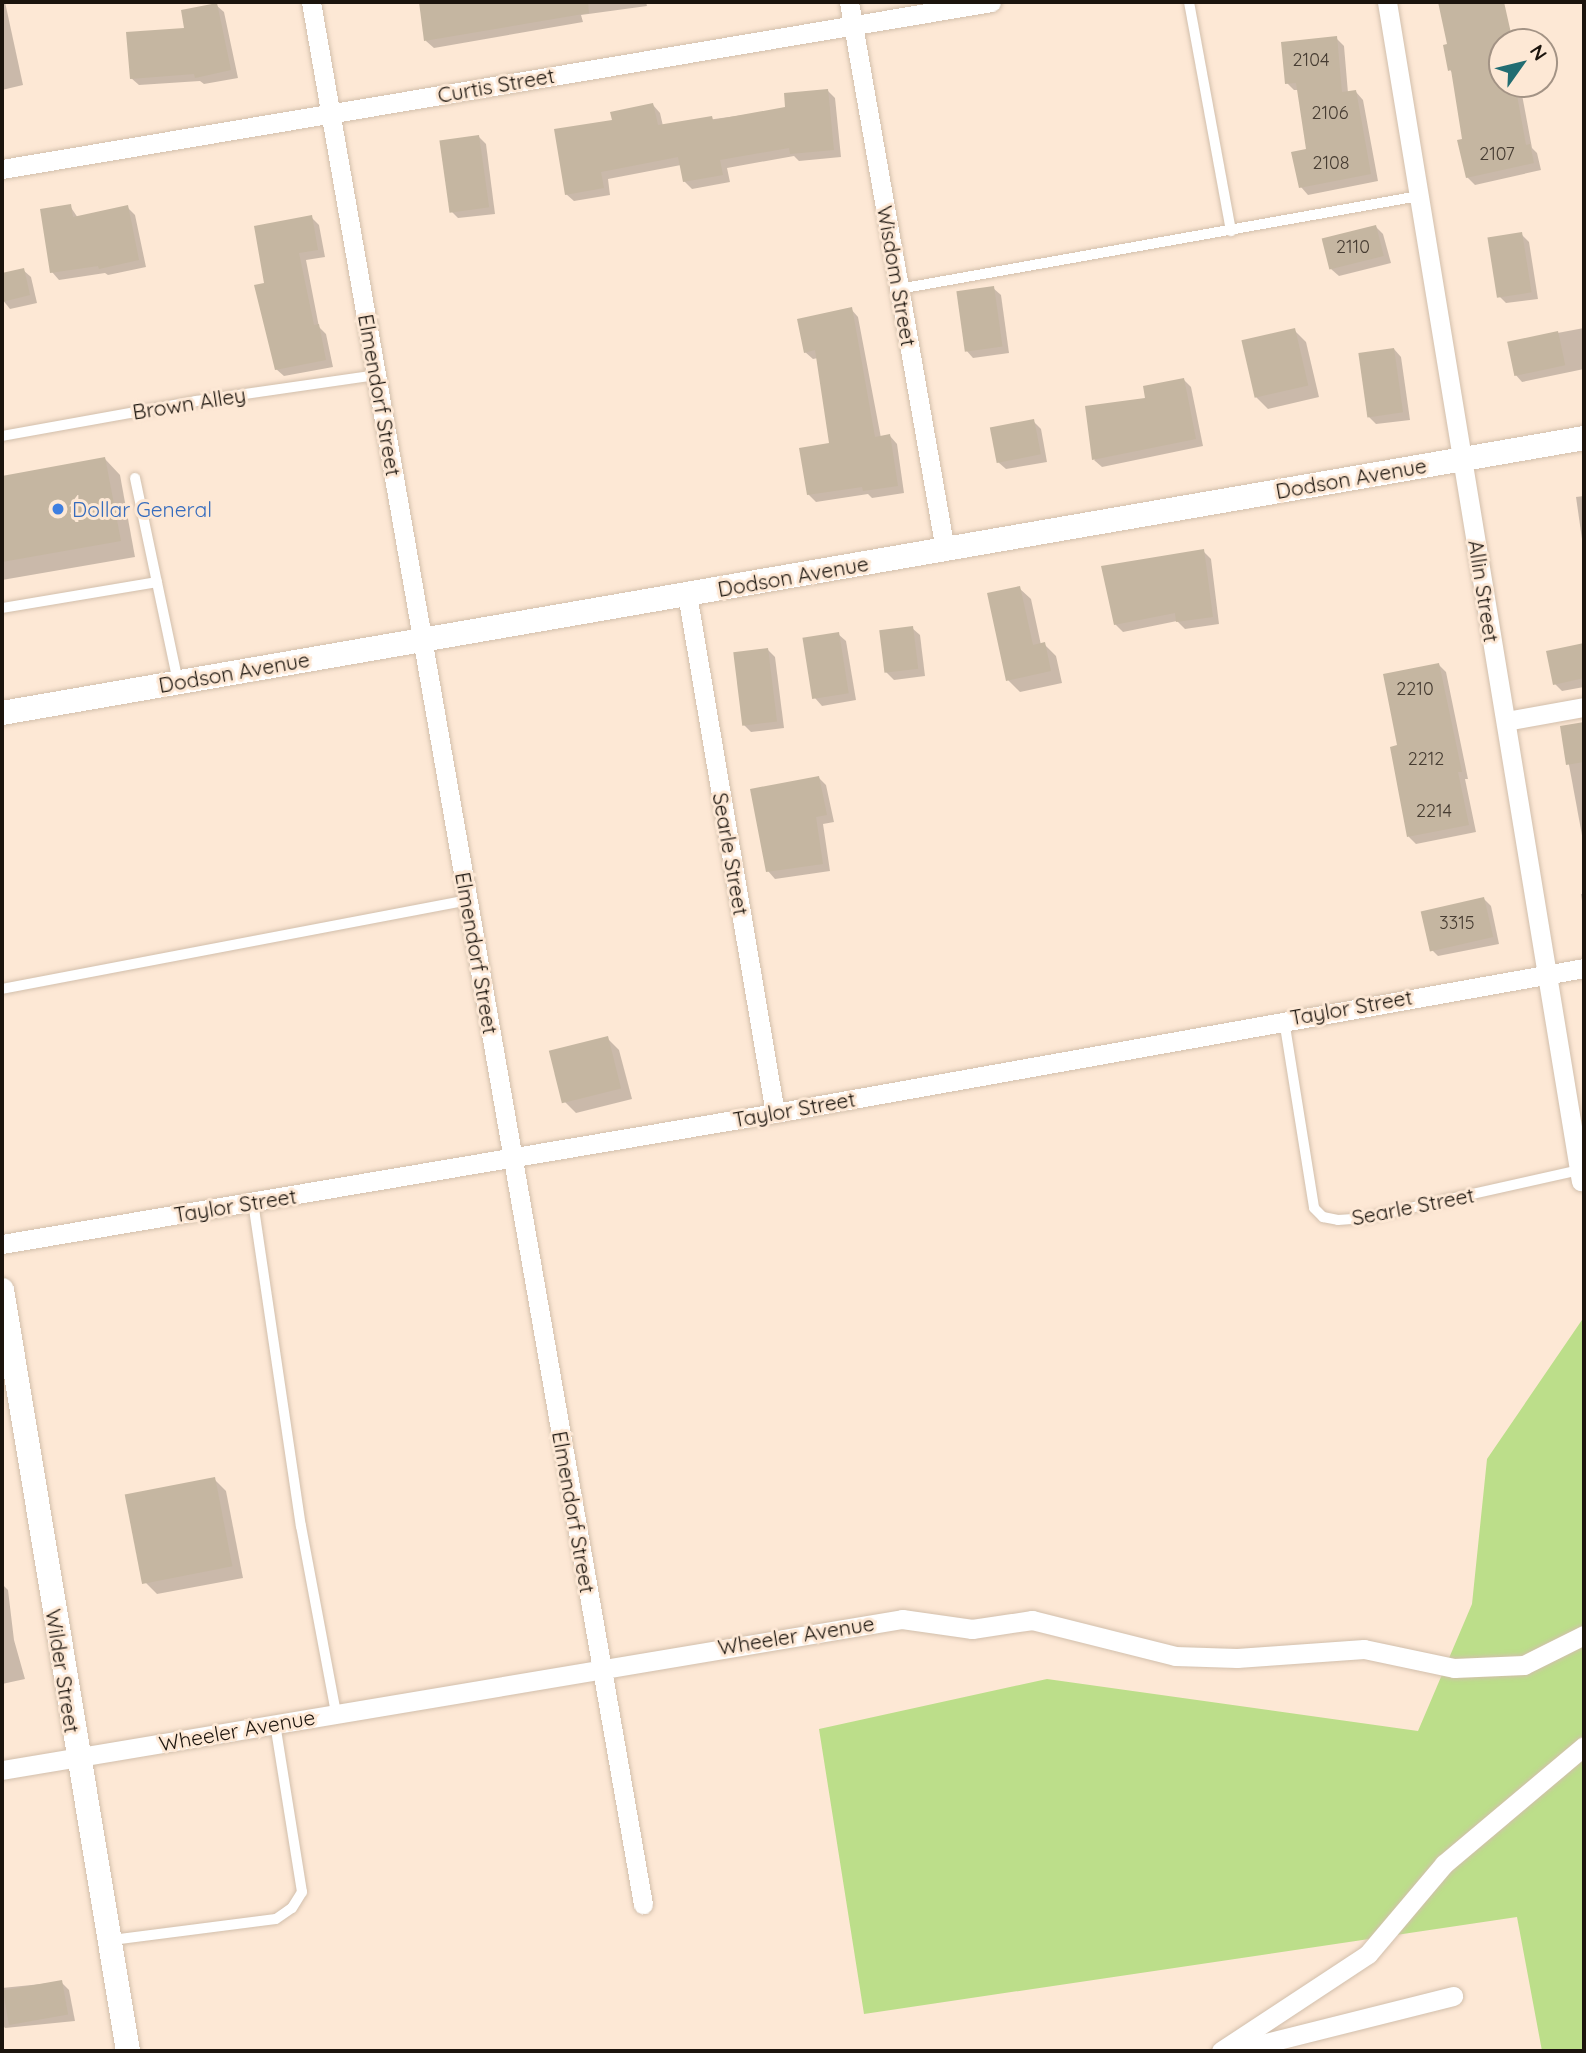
<!DOCTYPE html>
<style>
body{margin:0}
#map{position:relative;width:1586px;height:2053px;overflow:hidden;background:#fde8d5;font-family:Quicksand,sans-serif}
div>[style]{position:absolute}
[style*='--x']{left:calc(var(--x)*1px);top:calc(var(--y)*1px);width:calc(var(--w)*1px);rotate:calc(var(--a)*1deg)}
.green>*{inset:0;background:#bcde8a}
.shadow>*{inset:0;background:#0003}
.building>*{inset:0;background:#c5b6a1;transform-origin:0 0}
.roads{filter:drop-shadow(0 0 2px #d2bfac) drop-shadow(0 0 2px #d2bfac)}
.service>*{height:10px;margin:-5px;padding:0 5px;transform-origin:5px;border-radius:5px;background:#fff}
.minor>*{height:19px;margin:-9.5px;padding:0 9.5px;transform-origin:9.5px;border-radius:9.5px;background:#fff}
.tertiary>*{height:24px;margin:-12px;padding:0 12px;transform-origin:12px;border-radius:12px;background:#fff}
.dots>*{width:19px;height:19px;translate:-50% -50%;box-sizing:border-box;border:4px solid #fde8d5;border-radius:50%}
span{translate:-50% -50%;white-space:nowrap;text-align:center;line-height:1.15;-webkit-text-stroke:6px #fde8d5;paint-order:stroke}
.number-label{font-size:18px;color:#463c32}
.number-label span{-webkit-text-stroke-width:0}
.street-label{font-size:21px;color:#1b140d}
.shop-label{font-size:21px;color:#366cbe}
.left{translate:0 -50%;text-align:left}
.frame{position:absolute;inset:0;border:4px solid #1b140d;pointer-events:none}
.north{position:absolute;left:1488px;top:28px;width:70px;height:70px;box-sizing:border-box;background:#fde8d5;border:2px solid #a39385;border-radius:50%;rotate:56deg;font-size:19px;font-weight:700;line-height:28px;text-align:center;color:#1b140d}
.north::after{content:'';display:block;margin:auto;width:24px;height:32px;background:#226d72;clip-path:polygon(50% 0,100% 100%,50% 72%,0 100%)}
</style>
<div id="map">
<div class="green">
<div style="clip-path:polygon(1584px 1317px,1584px 2051px,1542px 2051px,1517px 1917px,864px 2014px,819px 1729px,1047px 1679px,1418px 1731px,1472px 1604px,1487px 1459px)"></div>
</div>
<div class="shadow">
<div style="clip-path:polygon(2px 2px,5px 2px,23px 85px,2px 90px)"></div>
<div style="clip-path:polygon(421px 2px,646px 2px,647px 6px,581px 15px,583px 22px,434px 48px,426px 41px)"></div>
<div style="clip-path:polygon(1439px 2px,1493px 2px,1500px 35px,1510px 33px,1518px 40px,1502px 42px,1502px 84px,1520px 84px,1532px 148px,1537px 153px,1541px 170px,1475px 185px,1467px 177px,1464px 140px,1453px 73px,1450px 70px,1449px 45px)"></div>
<div style="clip-path:polygon(216px 5px,224px 12px,238px 78px,204px 84px,200px 81px,139px 85px,131px 78px)"></div>
<div style="clip-path:polygon(1336px 38px,1344px 46px,1348px 93px,1356px 92px,1363px 100px,1378px 181px,1308px 195px,1301px 187px,1308px 150px,1299px 90px,1294px 90px,1287px 83px)"></div>
<div style="clip-path:polygon(828px 91px,835px 98px,841px 157px,799px 161px,794px 156px,727px 168px,730px 182px,692px 189px,684px 181px,681px 165px,608px 179px,610px 195px,574px 201px,566px 194px,614px 122px,653px 105px,660px 113px,663px 126px,787px 109px)"></div>
<div style="clip-path:polygon(478px 136px,486px 144px,495px 214px,458px 218px,451px 211px)"></div>
<div style="clip-path:polygon(70px 206px,78px 218px,127px 207px,135px 215px,146px 267px,108px 275px,105px 273px,59px 280px,52px 272px)"></div>
<div style="clip-path:polygon(311px 217px,319px 225px,325px 257px,306px 260px,319px 327px,326px 334px,333px 367px,284px 376px,276px 369px,266px 285px)"></div>
<div style="clip-path:polygon(1376px 227px,1383px 234px,1391px 263px,1339px 276px,1331px 269px)"></div>
<div style="clip-path:polygon(1521px 234px,1529px 242px,1538px 299px,1506px 303px,1499px 296px)"></div>
<div style="clip-path:polygon(23px 270px,31px 277px,37px 303px,10px 309px,2px 299px,2px 275px)"></div>
<div style="clip-path:polygon(993px 288px,1001px 295px,1009px 353px,973px 358px,966px 350px)"></div>
<div style="clip-path:polygon(851px 309px,858px 317px,881px 438px,890px 436px,897px 444px,904px 493px,872px 498px,868px 494px,816px 502px,808px 494px,831px 445px,818px 358px,813px 359px,805px 352px)"></div>
<div style="clip-path:polygon(1584px 328px,1584px 369px,1522px 382px,1515px 374px,1509px 342px)"></div>
<div style="clip-path:polygon(1294px 330px,1306px 342px,1319px 397px,1268px 409px,1256px 397px)"></div>
<div style="clip-path:polygon(1394px 349px,1401px 357px,1410px 420px,1376px 424px,1368px 416px)"></div>
<div style="clip-path:polygon(1184px 380px,1191px 387px,1203px 446px,1102px 467px,1094px 460px)"></div>
<div style="clip-path:polygon(1033px 421px,1041px 429px,1047px 462px,1006px 469px,998px 462px)"></div>
<div style="clip-path:polygon(105px 459px,120px 475px,135px 557px,2px 580px,2px 478px)"></div>
<div style="clip-path:polygon(1584px 496px,1584px 553px,1576px 497px)"></div>
<div style="clip-path:polygon(1203px 551px,1211px 559px,1219px 624px,1185px 629px,1177px 621px,1123px 632px,1115px 624px)"></div>
<div style="clip-path:polygon(1019px 588px,1031px 599px,1041px 645px,1044px 644px,1056px 656px,1062px 683px,1020px 692px,1008px 680px)"></div>
<div style="clip-path:polygon(912px 628px,920px 635px,925px 676px,894px 680px,886px 672px)"></div>
<div style="clip-path:polygon(838px 634px,846px 641px,856px 700px,822px 706px,815px 698px)"></div>
<div style="clip-path:polygon(1584px 645px,1584px 687px,1562px 691px,1555px 684px,1548px 652px)"></div>
<div style="clip-path:polygon(768px 650px,775px 657px,784px 728px,751px 732px,743px 724px)"></div>
<div style="clip-path:polygon(1439px 665px,1446px 672px,1468px 779px,1465px 779px,1476px 832px,1416px 844px,1409px 837px,1399px 747px)"></div>
<div style="clip-path:polygon(1584px 724px,1584px 846px,1562px 727px)"></div>
<div style="clip-path:polygon(819px 778px,826px 785px,834px 822px,823px 824px,830px 871px,775px 879px,768px 871px)"></div>
<div style="clip-path:polygon(1581px 894px,1584px 894px,1584px 914px)"></div>
<div style="clip-path:polygon(1484px 899px,1491px 906px,1499px 944px,1438px 956px,1431px 949px)"></div>
<div style="clip-path:polygon(607px 1038px,619px 1050px,632px 1099px,576px 1113px,564px 1101px)"></div>
<div style="clip-path:polygon(214px 1479px,226px 1491px,243px 1578px,157px 1594px,145px 1582px)"></div>
<div style="clip-path:polygon(2px 1584px,8px 1590px,14px 1640px,25px 1679px,2px 1684px)"></div>
<div style="clip-path:polygon(61px 1982px,69px 1990px,75px 2021px,5px 2028px,2px 2024px,2px 1988px)"></div>
</div>
<div class="building">
<div style="clip-path:polygon(419px 2px,588px 2px,589px 13px,424px 41px)"></div>
<div style="clip-path:polygon(1438px 2px,1504px 2px,1513px 42px,1502px 42px,1502px 84px,1515px 84px,1526px 145px,1530px 144px,1534px 163px,1466px 178px,1457px 140px,1462px 139px,1451px 70px,1448px 71px,1443px 45px,1447px 44px)"></div>
<div style="clip-path:polygon(217px 3px,231px 70px,195px 78px,194px 74px,130px 79px,126px 32px,184px 28px,181px 10px)"></div>
<div style="clip-path:polygon(1337px 36px,1342px 92px,1356px 90px,1371px 174px,1299px 188px,1291px 152px,1306px 149px,1296px 83px,1285px 84px,1281px 42px)"></div>
<div style="clip-path:polygon(828px 89px,834px 150px,790px 154px,789px 148px,720px 160px,723px 175px,683px 182px,678px 157px,601px 172px,604px 188px,565px 195px,554px 129px,612px 120px,610px 112px,653px 103px,658px 125px,712px 116px,713px 120px,785px 107px,784px 93px)"></div>
<div style="left:479px;top:135px;width:73px;height:40px;rotate:82deg"></div>
<div style="clip-path:polygon(71px 204px,73px 217px,128px 205px,139px 260px,99px 269px,98px 266px,50px 273px,40px 209px)"></div>
<div style="clip-path:polygon(312px 215px,318px 250px,299px 253px,314px 325px,319px 324px,326px 360px,275px 370px,254px 285px,264px 283px,254px 226px)"></div>
<div style="left:1376px;top:225px;width:32px;height:56px;rotate:76deg"></div>
<div style="left:1522px;top:232px;width:61px;height:35px;rotate:81deg"></div>
<div style="clip-path:polygon(24px 268px,30px 295px,2px 302px,2px 273px)"></div>
<div style="left:994px;top:286px;width:61px;height:38px;rotate:82deg"></div>
<div style="clip-path:polygon(852px 307px,875px 437px,890px 434px,898px 486px,863px 491px,862px 487px,807px 495px,799px 448px,829px 443px,815px 350px,804px 353px,797px 319px)"></div>
<div style="left:1295px;top:328px;width:59px;height:55px;rotate:77deg"></div>
<div style="left:1558px;top:331px;width:35px;height:52px;rotate:78deg"></div>
<div style="left:1394px;top:348px;width:65px;height:36px;rotate:82deg"></div>
<div style="clip-path:polygon(1184px 378px,1196px 439px,1092px 460px,1085px 406px,1145px 398px,1143px 386px)"></div>
<div style="left:1034px;top:419px;width:36px;height:45px;rotate:79deg"></div>
<div style="clip-path:polygon(105px 457px,121px 541px,2px 562px,2px 476px)"></div>
<div style="clip-path:polygon(1204px 549px,1213px 617px,1176px 622px,1175px 613px,1114px 625px,1101px 566px)"></div>
<div style="clip-path:polygon(1020px 586px,1033px 645px,1045px 642px,1051px 671px,1006px 681px,987px 593px)"></div>
<div style="left:913px;top:626px;width:43px;height:34px;rotate:83deg"></div>
<div style="left:839px;top:632px;width:62px;height:37px;rotate:81deg"></div>
<div style="clip-path:polygon(1584px 643px,1584px 678px,1553px 685px,1546px 651px)"></div>
<div style="left:768px;top:648px;width:74px;height:35px;rotate:83deg"></div>
<div style="clip-path:polygon(1439px 663px,1462px 772px,1458px 772px,1469px 825px,1407px 837px,1390px 747px,1397px 745px,1383px 674px)"></div>
<div style="clip-path:polygon(1584px 722px,1584px 762px,1566px 765px,1560px 726px)"></div>
<div style="clip-path:polygon(819px 776px,827px 815px,816px 817px,823px 864px,766px 872px,750px 789px)"></div>
<div style="left:1484px;top:897px;width:41px;height:65px;rotate:77deg"></div>
<div style="left:608px;top:1036px;width:54px;height:61px;rotate:76deg"></div>
<div style="left:215px;top:1477px;width:91px;height:92px;rotate:79deg"></div>
<div style="left:62px;top:1980px;width:35px;height:60px;rotate:80deg"></div>
</div>
<div class="roads">
<div class="service">
<div style="--x:1189;--y:2;--w:233;--a:79.6"></div>
<div style="--x:899;--y:289;--w:528;--a:-10.14"></div>
<div style="--x:2;--y:436;--w:197;--a:-10.2"></div>
<div style="--x:196;--y:401;--w:182;--a:-8.2"></div>
<div style="--x:135;--y:478;--w:208;--a:78.1"></div>
<div style="--x:2;--y:608;--w:157;--a:-9.5"></div>
<div style="--x:2;--y:989;--w:474;--a:-10.8"></div>
<div style="--x:1284;--y:1020;--w:190;--a:80.9"></div>
<div style="--x:1314;--y:1208;--w:13;--a:45"></div>
<div style="--x:1323;--y:1217;--w:15;--a:11"></div>
<div style="--x:1338;--y:1220;--w:27;--a:-4"></div>
<div style="--x:1365;--y:1218;--w:220;--a:-12.6"></div>
<div style="--x:253;--y:1202;--w:328;--a:81.6"></div>
<div style="--x:301;--y:1526;--w:190;--a:79.4"></div>
<div style="--x:112;--y:1940;--w:165;--a:-7.3"></div>
<div style="--x:276;--y:1919;--w:19;--a:-35"></div>
<div style="--x:292;--y:1908;--w:19;--a:-58"></div>
<div style="--x:302;--y:1892;--w:171;--a:-99.1"></div>
</div>
<div class="minor">
<div style="--x:311;--y:2;--w:1931;--a:80.1"></div>
<div style="--x:849;--y:2;--w:556;--a:80.06"></div>
<div style="--x:1387;--y:2;--w:1195;--a:80.66"></div>
<div style="--x:2;--y:169;--w:1003;--a:-9.58"></div>
<div style="--x:687;--y:594;--w:526;--a:80.38"></div>
<div style="--x:1506;--y:721;--w:79;--a:-10.2"></div>
<div style="--x:2;--y:1244;--w:784;--a:-9.62"></div>
<div style="--x:775;--y:1113;--w:822;--a:-10.16"></div>
<div style="--x:2;--y:1770;--w:913;--a:-9.52"></div>
<div style="--x:902;--y:1619;--w:71;--a:8.1"></div>
<div style="--x:972;--y:1629;--w:61;--a:-8.5"></div>
<div style="--x:1032;--y:1620;--w:147;--a:14.1"></div>
<div style="--x:1175;--y:1656;--w:62;--a:1.8"></div>
<div style="--x:1237;--y:1658;--w:127;--a:-4.1"></div>
<div style="--x:1364;--y:1649;--w:92;--a:11.9"></div>
<div style="--x:1454;--y:1668;--w:70;--a:-2.5"></div>
<div style="--x:1524;--y:1665;--w:67;--a:-26.6"></div>
<div style="--x:1221;--y:2051;--w:176;--a:-33.4"></div>
<div style="--x:1368;--y:1954;--w:118;--a:-49.8"></div>
<div style="--x:1444;--y:1864;--w:183;--a:-40.1"></div>
<div style="--x:1234;--y:2051;--w:226;--a:-14.1"></div>
</div>
<div class="tertiary">
<div style="--x:2;--y:713;--w:1606;--a:-9.86"></div>
<div style="--x:2;--y:1290;--w:771;--a:80.6"></div>
</div>
</div>
<div class="dots">
<div style="left:58px;top:509px;background:#3f7fe0"></div>
</div>
<div class="number-label">
<span style="left:1311px;top:60px">2104</span>
<span style="left:1330px;top:113px">2106</span>
<span style="left:1497px;top:154px">2107</span>
<span style="left:1331px;top:163px">2108</span>
<span style="left:1353px;top:247px">2110</span>
<span style="left:1415px;top:689px">2210</span>
<span style="left:1426px;top:759px">2212</span>
<span style="left:1434px;top:811px">2214</span>
<span style="left:1457px;top:923px">3315</span>
</div>
<div class="street-label">
<span style="left:496px;top:85px;rotate:-10deg">Curtis Street</span>
<span style="left:897px;top:276px;rotate:80deg">Wisdom Street</span>
<span style="left:380px;top:395px;rotate:80deg">Elmendorf Street</span>
<span style="left:189px;top:403px;rotate:-9deg">Brown Alley</span>
<span style="left:1351px;top:478px;rotate:-10deg">Dodson Avenue</span>
<span style="left:793px;top:576px;rotate:-10deg">Dodson Avenue</span>
<span style="left:1484px;top:591px;rotate:81deg">Allin Street</span>
<span style="left:234px;top:672px;rotate:-10deg">Dodson Avenue</span>
<span style="left:731px;top:854px;rotate:80deg">Searle Street</span>
<span style="left:477px;top:953px;rotate:80deg">Elmendorf Street</span>
<span style="left:1351px;top:1007px;rotate:-10deg">Taylor Street</span>
<span style="left:794px;top:1109px;rotate:-10deg">Taylor Street</span>
<span style="left:235px;top:1205px;rotate:-9deg">Taylor Street</span>
<span style="left:1413px;top:1206px;rotate:-11deg">Searle Street</span>
<span style="left:574px;top:1512px;rotate:80deg">Elmendorf Street</span>
<span style="left:796px;top:1635px;rotate:-9deg">Wheeler Avenue</span>
<span style="left:63px;top:1671px;rotate:81deg">Wilder Street</span>
<span style="left:237px;top:1730px;rotate:-10deg">Wheeler Avenue</span>
</div>
<div class="shop-label">
<span class="left" style="left:72px;top:509px">Dollar General</span>
</div>
<div class="frame"></div>
<div class="north">N</div>
</div>
